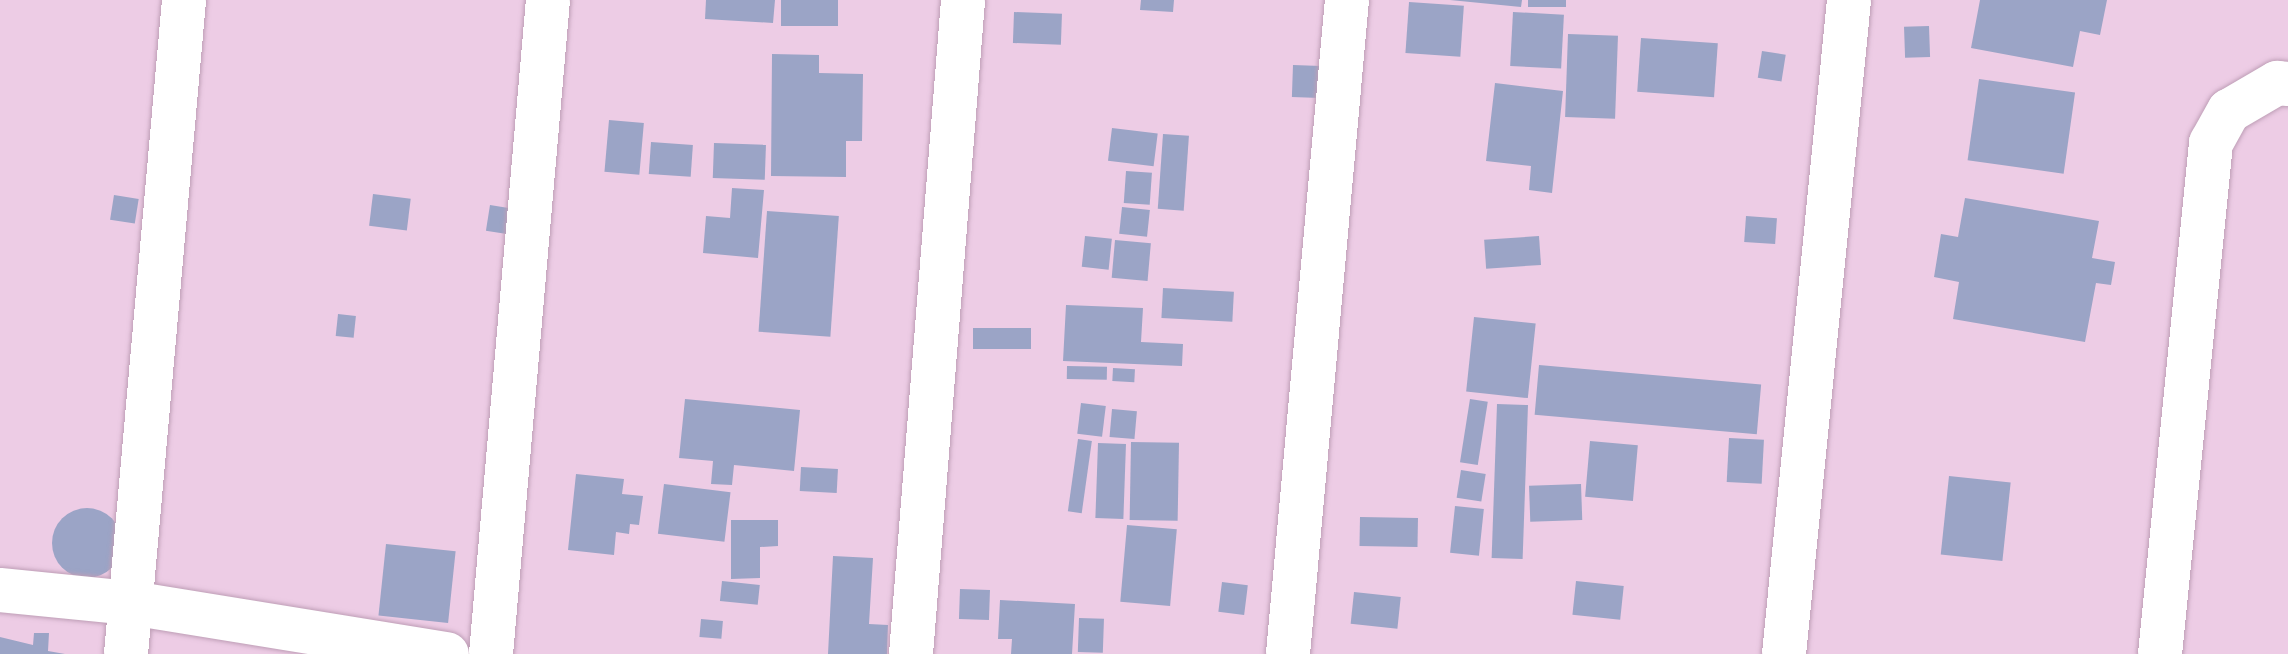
<!DOCTYPE html>
<style>
body{margin:0}
#map{position:relative;width:2288px;height:654px;overflow:hidden;background:#edcce5;font-family:Mulish,sans-serif}
div>[style]{position:absolute}
[style*='--x']{left:calc(var(--x)*1px);top:calc(var(--y)*1px);width:calc(var(--w)*1px);rotate:calc(var(--a)*1deg)}
.building>*{inset:0;background:#9ba4c6;transform-origin:0 0}
.round{border-radius:50%}
.roads{filter:drop-shadow(0 0 2px #be9eb6) drop-shadow(0 0 2px #be9eb6)}
.minor>*{height:44px;margin:-22px;padding:0 22px;transform-origin:22px;border-radius:22px;background:#fff}
span{translate:-50% -50%;white-space:nowrap;text-align:center;line-height:1.15;-webkit-text-stroke:6px #edcce5;paint-order:stroke}
</style>
<div id="map">
<div class="building">
<div style="clip-path:polygon(706px 0,775px 0,773px 23px,705px 19px)"></div>
<div style="left:781px;top:0;width:57px;height:26px"></div>
<div style="clip-path:polygon(1141px 0,1174px 0,1173px 12px,1140px 10px)"></div>
<div style="clip-path:polygon(1450px 0,1522px 0,1521px 7px)"></div>
<div style="left:1528px;top:0;width:38px;height:7px"></div>
<div style="clip-path:polygon(1980px 0,2107px 0,2100px 35px,2080px 31px,2073px 67px,1971px 48px)"></div>
<div style="left:1409px;top:2px;width:55px;height:51px;rotate:4deg"></div>
<div style="left:1014px;top:12px;width:48px;height:31px;rotate:2deg"></div>
<div style="left:1513px;top:12px;width:51px;height:54px;rotate:3deg"></div>
<div style="left:1929px;top:26px;width:31px;height:25px;rotate:88deg"></div>
<div style="left:1568px;top:34px;width:50px;height:83px;rotate:2deg"></div>
<div style="left:1641px;top:38px;width:77px;height:54px;rotate:4deg"></div>
<div style="left:1762px;top:51px;width:24px;height:27px;rotate:9deg"></div>
<div style="clip-path:polygon(772px 54px,819px 55px,819px 73px,863px 74px,862px 141px,846px 141px,846px 177px,771px 176px)"></div>
<div style="left:1293px;top:65px;width:28px;height:32px;rotate:2deg"></div>
<div style="left:1979px;top:79px;width:97px;height:82px;rotate:8deg"></div>
<div style="clip-path:polygon(1495px 83px,1563px 91px,1552px 193px,1529px 190px,1531px 166px,1486px 161px)"></div>
<div style="left:609px;top:120px;width:35px;height:52px;rotate:5deg"></div>
<div style="left:1112px;top:128px;width:46px;height:33px;rotate:7deg"></div>
<div style="left:1163px;top:134px;width:26px;height:75px;rotate:4deg"></div>
<div style="left:651px;top:142px;width:42px;height:32px;rotate:4deg"></div>
<div style="left:714px;top:143px;width:52px;height:35px;rotate:2deg"></div>
<div style="left:1126px;top:171px;width:26px;height:32px;rotate:4deg"></div>
<div style="clip-path:polygon(732px 188px,764px 190px,758px 258px,703px 253px,706px 216px,730px 218px)"></div>
<div style="left:373px;top:194px;width:38px;height:32px;rotate:7deg"></div>
<div style="left:114px;top:195px;width:25px;height:25px;rotate:9deg"></div>
<div style="clip-path:polygon(1965px 198px,2099px 221px,2092px 258px,2115px 262px,2111px 285px,2096px 283px,2085px 342px,1953px 319px,1959px 282px,1934px 277px,1941px 234px,1958px 237px)"></div>
<div style="left:490px;top:205px;width:33px;height:26px;rotate:9deg"></div>
<div style="left:1122px;top:207px;width:28px;height:27px;rotate:6deg"></div>
<div style="left:767px;top:211px;width:72px;height:121px;rotate:4deg"></div>
<div style="left:1746px;top:216px;width:31px;height:26px;rotate:4deg"></div>
<div style="left:1085px;top:236px;width:27px;height:31px;rotate:6deg"></div>
<div style="left:1539px;top:236px;width:29px;height:55px;rotate:86deg"></div>
<div style="left:1115px;top:240px;width:36px;height:38px;rotate:5deg"></div>
<div style="left:1163px;top:288px;width:71px;height:30px;rotate:3deg"></div>
<div style="clip-path:polygon(1066px 305px,1143px 308px,1141px 342px,1183px 344px,1182px 366px,1063px 361px)"></div>
<div style="left:338px;top:314px;width:18px;height:22px;rotate:6deg"></div>
<div style="left:1474px;top:317px;width:62px;height:75px;rotate:6deg"></div>
<div style="left:973px;top:328px;width:58px;height:21px"></div>
<div style="left:1539px;top:365px;width:223px;height:50px;rotate:5deg"></div>
<div style="left:1067px;top:366px;width:40px;height:13px;rotate:1deg"></div>
<div style="left:1113px;top:368px;width:22px;height:13px;rotate:3deg"></div>
<div style="clip-path:polygon(685px 399px,800px 410px,794px 471px,734px 465px,732px 485px,711px 484px,713px 461px,679px 458px)"></div>
<div style="left:1470px;top:399px;width:18px;height:64px;rotate:9deg"></div>
<div style="left:1081px;top:403px;width:25px;height:31px;rotate:7deg"></div>
<div style="left:1497px;top:404px;width:31px;height:154px;rotate:2deg"></div>
<div style="left:1112px;top:409px;width:25px;height:28px;rotate:5deg"></div>
<div style="left:1729px;top:438px;width:35px;height:44px;rotate:3deg"></div>
<div style="left:1078px;top:439px;width:14px;height:73px;rotate:8deg"></div>
<div style="left:1590px;top:441px;width:48px;height:56px;rotate:5deg"></div>
<div style="left:1131px;top:442px;width:48px;height:78px;rotate:1deg"></div>
<div style="left:1098px;top:443px;width:28px;height:75px;rotate:2deg"></div>
<div style="left:801px;top:467px;width:37px;height:24px;rotate:3deg"></div>
<div style="left:1461px;top:470px;width:25px;height:28px;rotate:9deg"></div>
<div style="clip-path:polygon(576px 474px,624px 479px,622px 494px,643px 496px,639px 525px,630px 524px,629px 534px,616px 532px,614px 555px,568px 550px)"></div>
<div style="left:1949px;top:476px;width:62px;height:79px;rotate:6deg"></div>
<div style="left:664px;top:484px;width:67px;height:50px;rotate:7deg"></div>
<div style="left:1581px;top:484px;width:36px;height:52px;rotate:88deg"></div>
<div style="left:1455px;top:506px;width:29px;height:47px;rotate:6deg"></div>
<div class="round" style="left:52px;top:508px;width:70px;height:70px"></div>
<div style="left:1360px;top:517px;width:58px;height:29px;rotate:1deg"></div>
<div style="clip-path:polygon(731px 520px,778px 520px,778px 546px,760px 547px,760px 578px,731px 579px)"></div>
<div style="left:1127px;top:525px;width:50px;height:77px;rotate:5deg"></div>
<div style="left:386px;top:544px;width:70px;height:72px;rotate:6deg"></div>
<div style="clip-path:polygon(833px 556px,873px 558px,869px 624px,888px 625px,887px 654px,828px 654px)"></div>
<div style="left:722px;top:581px;width:38px;height:20px;rotate:6deg"></div>
<div style="left:1576px;top:581px;width:48px;height:34px;rotate:6deg"></div>
<div style="left:1222px;top:582px;width:26px;height:30px;rotate:7deg"></div>
<div style="left:960px;top:589px;width:30px;height:30px;rotate:2deg"></div>
<div style="left:1354px;top:592px;width:47px;height:32px;rotate:6deg"></div>
<div style="clip-path:polygon(1000px 600px,1075px 604px,1072px 654px,1011px 654px,1012px 639px,998px 639px)"></div>
<div style="left:1079px;top:618px;width:25px;height:34px;rotate:2deg"></div>
<div style="left:701px;top:619px;width:22px;height:18px;rotate:5deg"></div>
<div style="clip-path:polygon(34px 633px,49px 633px,48px 651px,65px 654px,0 654px,0 637px,33px 645px)"></div>
</div>
<div class="roads">
<div class="minor">
<div style="--x:0;--y:590;--w:132;--a:5.7"></div>
<div style="--x:131;--y:603;--w:320;--a:9.2"></div>
<div style="--x:126;--y:654;--w:657;--a:-84.93"></div>
<div style="--x:491;--y:654;--w:656;--a:-85.02"></div>
<div style="--x:911;--y:654;--w:656;--a:-85.45"></div>
<div style="--x:1288;--y:654;--w:657;--a:-84.85"></div>
<div style="--x:1784;--y:654;--w:657;--a:-84.32"></div>
<div style="--x:2160;--y:654;--w:514;--a:-84.3"></div>
<div style="--x:2211;--y:143;--w:37;--a:-61"></div>
<div style="--x:2229;--y:111;--w:56;--a:-30.3"></div>
<div style="--x:2277;--y:83;--w:11;--a:5"></div>
</div>
</div>
</div>
